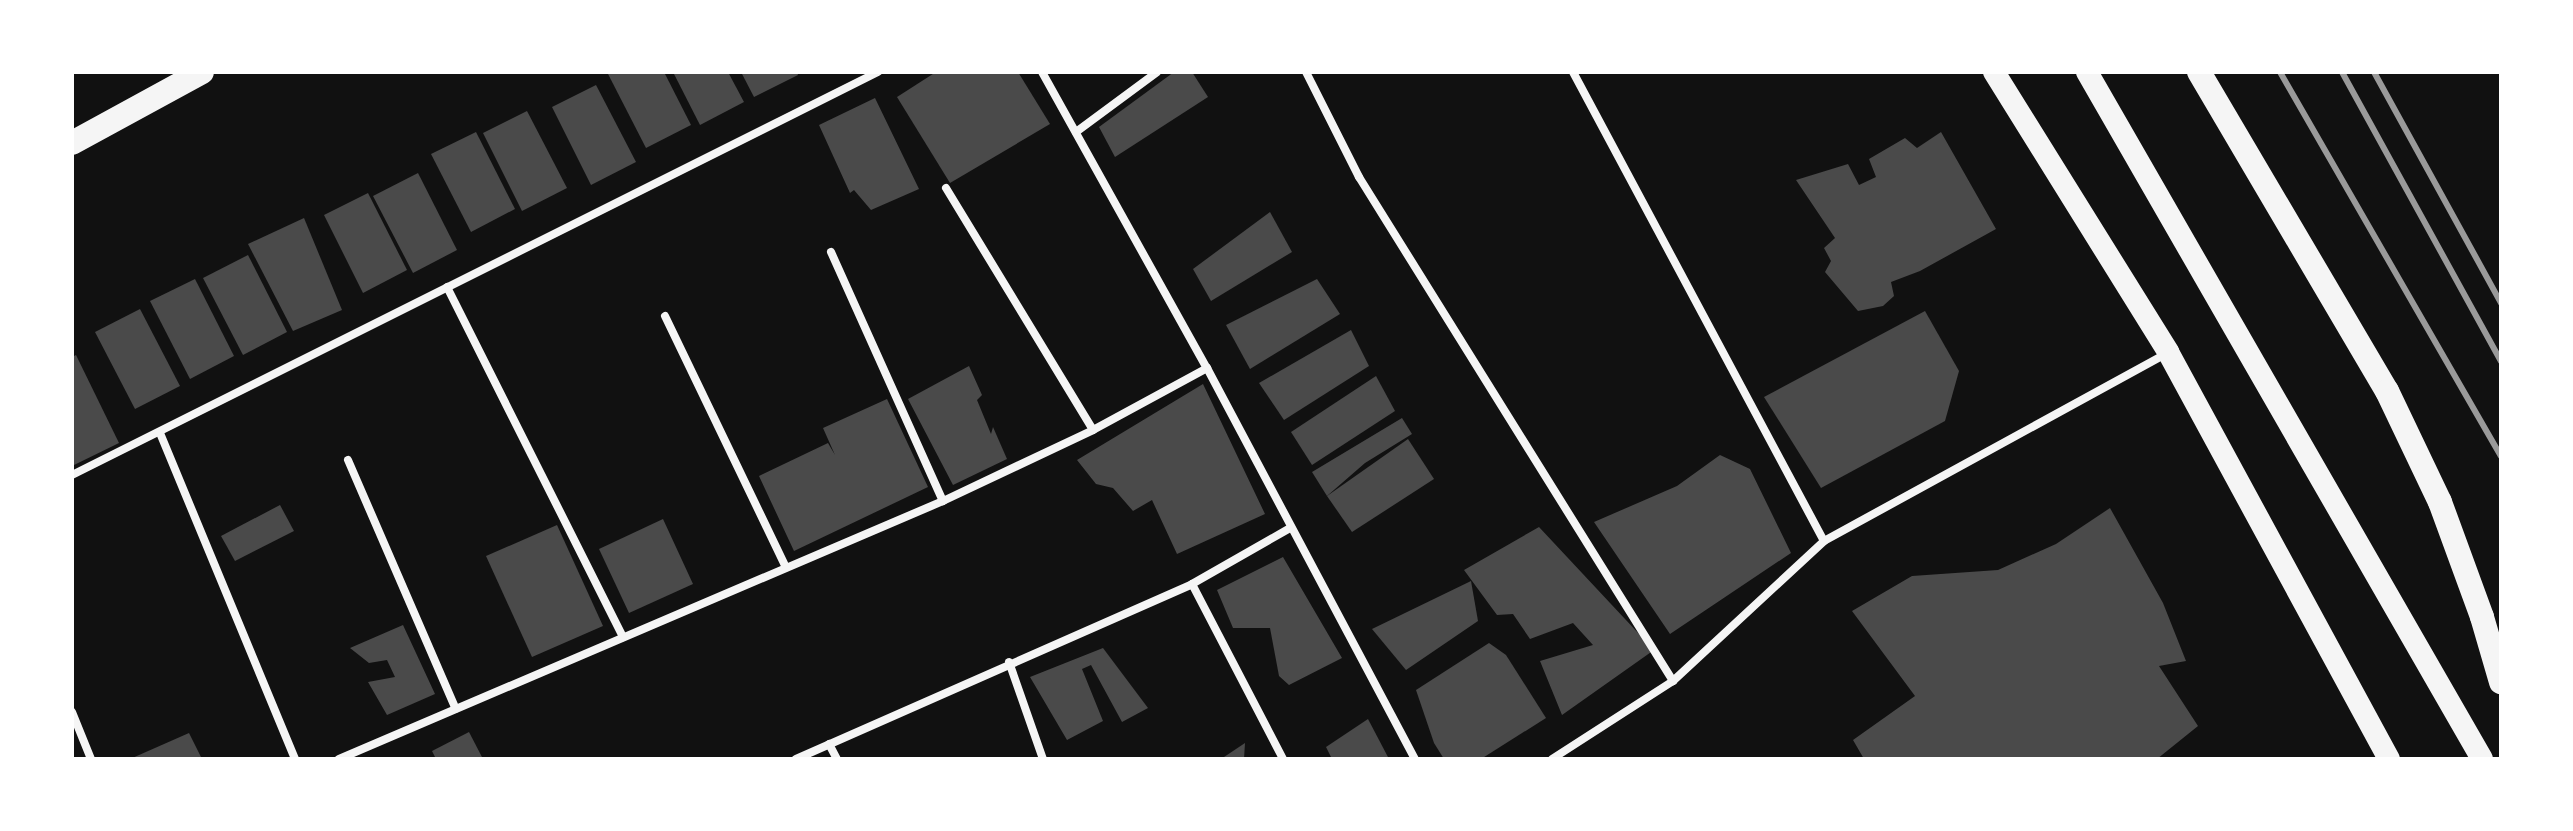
<!DOCTYPE html>
<html>
<head>
<meta charset="utf-8">
<style>
	body { margin:0 }
	#map { position:relative; width:2573px; height:831px; overflow:hidden; background:#111; font-family:Poppins,sans-serif }
	div>[style] { position:absolute }
	[style*='--x'] { left:calc(var(--x)*1px); top:calc(var(--y)*1px); width:calc(var(--w)*1px); rotate:calc(var(--a)*1deg) }
	.building>* { inset:0; background:#4a4a4a }
	.minor>* { height:8px; margin:-4px; padding:0 4px; transform-origin:4px; border-radius:4px; background:#f5f5f5 }
	.trunk>* { height:22px; margin:-11px; padding:0 11px; transform-origin:11px; border-radius:11px; background:#f5f5f5 }
	.motorway>* { height:24px; margin:-12px; padding:0 12px; transform-origin:12px; border-radius:12px; background:#f5f5f5 }
	.rail>* { height:6px; margin:-3px; padding:0 3px; transform-origin:3px; border-radius:3px; background:#9a9a9a }
	span { translate:-50% -50%; white-space:nowrap; text-align:center; line-height:1.15; -webkit-text-stroke:8px #fff; paint-order:stroke }
	.frame { position:absolute; inset:0; border:74px solid #fff; pointer-events:none }
</style>
</head>
<body>
<div id="map">
	<div class="building">
		<i style="clip-path:polygon(607px 72px,664px 72px,691px 125px,646px 148px)"></i>
		<i style="clip-path:polygon(673px 72px,728px 72px,744px 102px,700px 125px)"></i>
		<i style="clip-path:polygon(741px 72px,797px 72px,798px 75px,754px 97px)"></i>
		<i style="clip-path:polygon(936px 72px,1018px 72px,1050px 124px,950px 183px,897px 97px)"></i>
		<i style="clip-path:polygon(1174px 72px,1192px 72px,1208px 97px,1115px 157px,1099px 127px)"></i>
		<i style="clip-path:polygon(596px 85px,636px 162px,591px 185px,552px 107px)"></i>
		<i style="clip-path:polygon(875px 98px,919px 189px,871px 210px,854px 190px,850px 193px,819px 125px)"></i>
		<i style="clip-path:polygon(527px 111px,567px 188px,522px 211px,483px 133px)"></i>
		<i style="clip-path:polygon(476px 132px,515px 209px,471px 232px,431px 154px)"></i>
		<i style="clip-path:polygon(1941px 132px,1996px 229px,1920px 271px,1891px 282px,1894px 296px,1883px 306px,1858px 311px,1825px 272px,1831px 261px,1824px 248px,1835px 238px,1796px 180px,1848px 164px,1859px 185px,1876px 177px,1869px 159px,1905px 138px,1917px 148px)"></i>
		<i style="clip-path:polygon(418px 173px,457px 250px,413px 273px,373px 196px)"></i>
		<i style="clip-path:polygon(368px 193px,407px 270px,363px 293px,324px 215px)"></i>
		<i style="clip-path:polygon(1270px 212px,1292px 252px,1211px 301px,1193px 269px)"></i>
		<i style="clip-path:polygon(304px 218px,342px 310px,293px 331px,248px 244px)"></i>
		<i style="clip-path:polygon(248px 255px,287px 332px,243px 355px,203px 278px)"></i>
		<i style="clip-path:polygon(195px 279px,234px 356px,190px 379px,150px 301px)"></i>
		<i style="clip-path:polygon(1317px 279px,1340px 314px,1250px 369px,1226px 325px)"></i>
		<i style="clip-path:polygon(140px 309px,180px 386px,135px 409px,95px 332px)"></i>
		<i style="clip-path:polygon(1925px 311px,1959px 371px,1945px 421px,1821px 488px,1764px 397px)"></i>
		<i style="clip-path:polygon(1351px 330px,1369px 366px,1284px 420px,1259px 383px)"></i>
		<i style="clip-path:polygon(76px 355px,119px 443px,72px 466px,72px 357px)"></i>
		<i style="clip-path:polygon(969px 366px,982px 395px,977px 400px,991px 434px,993px 427px,1007px 459px,953px 485px,908px 399px)"></i>
		<i style="clip-path:polygon(1376px 376px,1395px 411px,1312px 465px,1291px 432px)"></i>
		<i style="clip-path:polygon(1203px 384px,1265px 514px,1177px 554px,1152px 500px,1133px 511px,1113px 488px,1096px 484px,1077px 460px)"></i>
		<i style="clip-path:polygon(887px 399px,928px 487px,794px 551px,759px 476px,828px 443px,835px 455px,823px 428px)"></i>
		<i style="clip-path:polygon(1402px 418px,1412px 434px,1365px 463px,1327px 496px,1312px 472px)"></i>
		<i style="clip-path:polygon(1408px 439px,1434px 479px,1352px 532px,1327px 496px)"></i>
		<i style="clip-path:polygon(1720px 455px,1750px 469px,1791px 553px,1670px 634px,1594px 522px,1677px 486px)"></i>
		<i style="clip-path:polygon(280px 505px,294px 531px,235px 561px,221px 536px)"></i>
		<i style="clip-path:polygon(2110px 508px,2163px 603px,2186px 661px,2159px 666px,2198px 726px,2157px 759px,1864px 759px,1853px 740px,1915px 696px,1852px 611px,1912px 576px,1998px 570px,2056px 544px)"></i>
		<i style="clip-path:polygon(663px 519px,693px 584px,629px 613px,599px 549px)"></i>
		<i style="clip-path:polygon(557px 525px,603px 626px,532px 657px,486px 556px)"></i>
		<i style="clip-path:polygon(1539px 527px,1654px 650px,1562px 715px,1540px 661px,1593px 645px,1573px 623px,1530px 639px,1513px 614px,1497px 615px,1464px 570px)"></i>
		<i style="clip-path:polygon(1283px 557px,1342px 658px,1289px 685px,1279px 676px,1270px 628px,1233px 628px,1217px 590px)"></i>
		<i style="clip-path:polygon(1471px 581px,1478px 621px,1406px 670px,1372px 629px)"></i>
		<i style="clip-path:polygon(403px 625px,435px 694px,387px 715px,368px 682px,395px 677px,387px 660px,369px 663px,350px 648px)"></i>
		<i style="clip-path:polygon(1489px 643px,1506px 655px,1546px 718px,1481px 759px,1444px 759px,1434px 743px,1416px 690px)"></i>
		<i style="clip-path:polygon(1103px 648px,1148px 708px,1122px 722px,1091px 665px,1082px 669px,1103px 721px,1067px 740px,1030px 677px)"></i>
		<i style="clip-path:polygon(1368px 719px,1389px 759px,1332px 759px,1326px 747px)"></i>
		<i style="clip-path:polygon(469px 732px,483px 759px,436px 759px,432px 751px)"></i>
		<i style="clip-path:polygon(189px 733px,202px 759px,130px 759px)"></i>
		<i style="clip-path:polygon(1245px 743px,1244px 759px,1221px 759px)"></i>
	</div>
	<div class="minor">
		<i style="--x:1042;--y:72;--w:339;--a:60.9"></i>
		<i style="--x:1207;--y:368;--w:443;--a:62"></i>
		<i style="--x:1306;--y:72;--w:118;--a:63.2"></i>
		<i style="--x:1359;--y:177;--w:594;--a:58.08"></i>
		<i style="--x:1573;--y:72;--w:532;--a:61.85"></i>
		<i style="--x:1076;--y:132;--w:101;--a:-36.5"></i>
		<i style="--x:946;--y:188;--w:283;--a:58.7"></i>
		<i style="--x:831;--y:252;--w:273;--a:65.8"></i>
		<i style="--x:447;--y:287;--w:392;--a:63.3"></i>
		<i style="--x:665;--y:316;--w:279;--a:64.3"></i>
		<i style="--x:160;--y:433;--w:353;--a:67.5"></i>
		<i style="--x:348;--y:460;--w:271;--a:66.6"></i>
		<i style="--x:72;--y:475;--w:901;--a:-26.57"></i>
		<i style="--x:1192;--y:584;--w:197;--a:62.5"></i>
		<i style="--x:1009;--y:662;--w:103;--a:70.7"></i>
		<i style="--x:72;--y:712;--w:51;--a:68"></i>
		<i style="--x:829;--y:744;--w:17;--a:62"></i>
		<i style="--x:339;--y:759;--w:657;--a:-23.13"></i>
		<i style="--x:943;--y:501;--w:166;--a:-25.3"></i>
		<i style="--x:1093;--y:430;--w:130;--a:-28.5"></i>
		<i style="--x:796;--y:759;--w:433;--a:-23.8"></i>
		<i style="--x:1192;--y:584;--w:113;--a:-29.7"></i>
		<i style="--x:1552;--y:759;--w:144;--a:-32.8"></i>
		<i style="--x:1673;--y:681;--w:206;--a:-42.8"></i>
		<i style="--x:1824;--y:541;--w:389;--a:-28.7"></i>
	</div>
	<div class="trunk">
		<i style="--x:1994;--y:72;--w:330;--a:58.1"></i>
		<i style="--x:2168;--y:352;--w:463;--a:61.5"></i>
		<i style="--x:2087;--y:72;--w:792;--a:60.1"></i>
	</div>
	<div class="motorway">
		<i style="--x:2199;--y:72;--w:370;--a:59.5"></i>
		<i style="--x:2387;--y:391;--w:123;--a:64.5"></i>
		<i style="--x:2440;--y:502;--w:122;--a:69.9"></i>
		<i style="--x:2482;--y:617;--w:68;--a:73.7"></i>
		<i style="--x:72;--y:143;--w:148;--a:-28.6"></i>
	</div>
	<div class="rail">
		<i style="--x:2280;--y:72;--w:443;--a:60.1"></i>
		<i style="--x:2342;--y:72;--w:330;--a:61.2"></i>
		<i style="--x:2374;--y:72;--w:264;--a:61.2"></i>
	</div>
	<div class="frame"></div>
</div>
</body>
</html>
